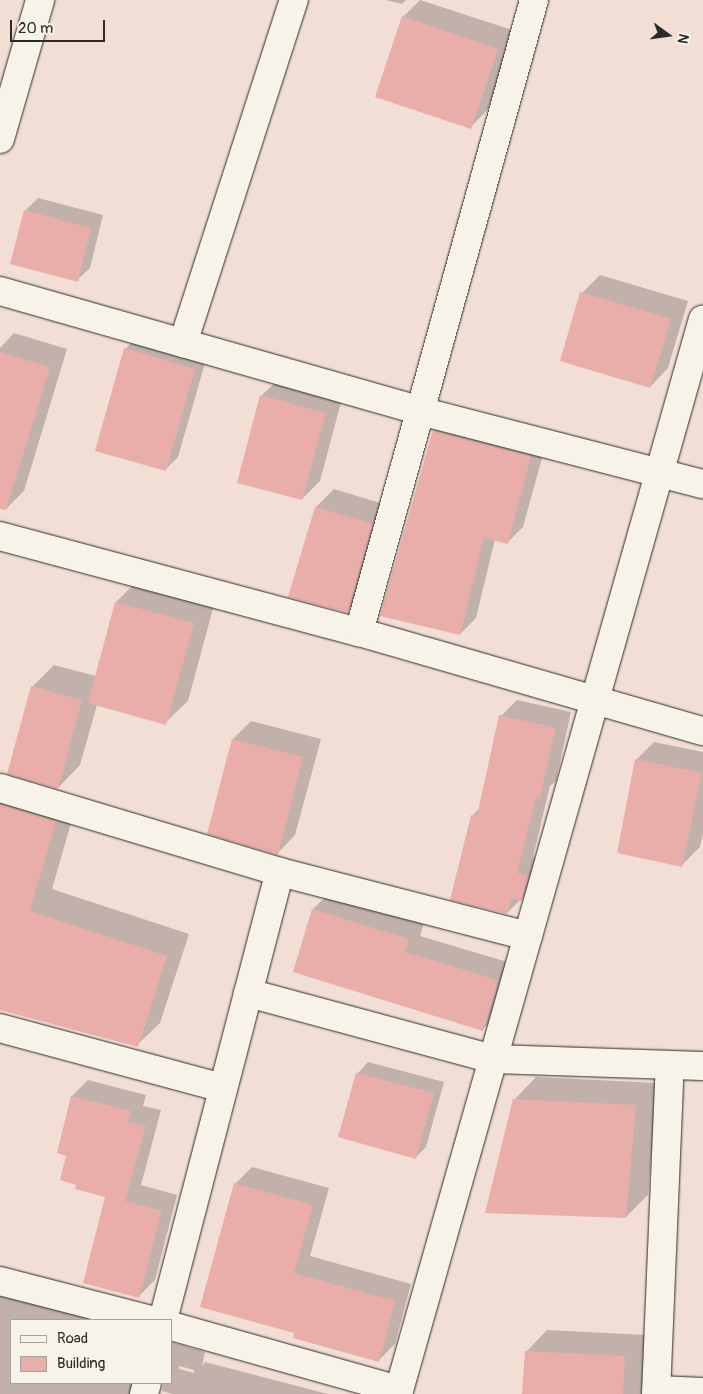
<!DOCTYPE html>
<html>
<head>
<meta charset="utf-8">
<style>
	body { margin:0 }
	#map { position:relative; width:703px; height:1394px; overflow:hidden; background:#f3ded5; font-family:Pangolin,sans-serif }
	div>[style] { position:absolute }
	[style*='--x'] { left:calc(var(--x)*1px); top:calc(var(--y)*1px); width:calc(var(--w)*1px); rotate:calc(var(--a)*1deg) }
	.shadow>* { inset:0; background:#0003 }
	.building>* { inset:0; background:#e9adaa }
	.roads { filter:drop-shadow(0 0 1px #2b2b2b) drop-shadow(0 0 1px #2b2b2b) }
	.street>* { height:28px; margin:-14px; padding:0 14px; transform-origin:14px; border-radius:14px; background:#f7f3e8 }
	.secondary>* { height:28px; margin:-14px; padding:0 14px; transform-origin:14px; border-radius:14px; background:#f7f3e8 }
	span { translate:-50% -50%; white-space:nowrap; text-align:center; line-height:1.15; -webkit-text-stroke:4.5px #f7f3e8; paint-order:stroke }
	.legend { position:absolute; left:10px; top:1319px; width:162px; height:65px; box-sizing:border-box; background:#f7f3e8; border:1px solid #a5a39c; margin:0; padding:6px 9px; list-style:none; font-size:15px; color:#2b2b2b }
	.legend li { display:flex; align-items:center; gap:10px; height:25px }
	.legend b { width:25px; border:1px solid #a5a39c }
	.north { position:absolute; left:643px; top:10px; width:50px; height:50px; -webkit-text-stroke:4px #f7f3e8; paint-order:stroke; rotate:104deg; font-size:14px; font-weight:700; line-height:20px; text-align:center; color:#2b2b2b }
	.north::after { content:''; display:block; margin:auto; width:18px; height:22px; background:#2b2b2b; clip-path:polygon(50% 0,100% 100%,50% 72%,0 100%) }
	.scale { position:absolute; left:10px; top:20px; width:95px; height:22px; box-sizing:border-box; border:2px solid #2b2b2b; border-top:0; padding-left:6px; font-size:15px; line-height:18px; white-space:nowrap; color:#2b2b2b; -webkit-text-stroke:4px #f7f3e8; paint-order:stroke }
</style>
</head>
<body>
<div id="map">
	<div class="shadow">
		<i style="clip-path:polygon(386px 0,406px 0,402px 4px)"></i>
		<i style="clip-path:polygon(420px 0,515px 31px,488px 109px,470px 128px,403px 17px)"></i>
		<i style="clip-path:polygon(38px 198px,103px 215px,90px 268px,77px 280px,25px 211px)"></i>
		<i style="clip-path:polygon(600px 275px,688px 301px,668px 368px,650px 387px,582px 293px)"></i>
		<i style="clip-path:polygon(14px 333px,67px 349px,24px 491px,6px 509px,0 507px,0 348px)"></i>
		<i style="clip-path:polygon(138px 336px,207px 356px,178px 457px,165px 470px,125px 349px)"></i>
		<i style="clip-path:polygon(280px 378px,343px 395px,320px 481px,302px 499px,261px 396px)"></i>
		<i style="clip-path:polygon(450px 415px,547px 440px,523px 527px,507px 543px,495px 539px,476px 618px,460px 634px,434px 431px)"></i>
		<i style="clip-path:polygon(334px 489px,390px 506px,365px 593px,347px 611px,290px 596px,316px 507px)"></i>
		<i style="clip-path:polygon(138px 580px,215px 601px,188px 701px,165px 723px,97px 705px,80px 765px,58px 788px,32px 687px,54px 665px,96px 676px,116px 602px)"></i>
		<i style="clip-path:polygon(517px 700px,571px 712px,556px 781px,550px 786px,533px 857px,544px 860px,537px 883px,507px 913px,472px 816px,480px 808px,501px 716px)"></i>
		<i style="clip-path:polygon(251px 721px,321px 739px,295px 835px,277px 854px,233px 739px)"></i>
		<i style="clip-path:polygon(654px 742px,703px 752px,703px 834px,700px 847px,682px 865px,636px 760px)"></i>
		<i style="clip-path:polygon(0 798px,78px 799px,52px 889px,189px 934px,160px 1023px,137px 1045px,0 1009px)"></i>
		<i style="clip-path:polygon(329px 893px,424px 923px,420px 936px,514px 964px,499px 1013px,483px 1029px,313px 909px)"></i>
		<i style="clip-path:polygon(368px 1062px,444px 1082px,426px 1147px,415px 1158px,357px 1074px)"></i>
		<i style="clip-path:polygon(536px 1077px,657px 1083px,648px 1195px,626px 1217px,514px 1100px)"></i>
		<i style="clip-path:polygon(88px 1080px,146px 1095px,143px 1106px,161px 1110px,141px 1185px,177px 1195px,155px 1280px,139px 1296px,107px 1196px,78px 1184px,67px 1155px,72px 1096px)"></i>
		<i style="clip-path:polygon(252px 1167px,329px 1188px,310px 1256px,411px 1284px,395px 1344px,378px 1361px,296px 1332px,235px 1184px)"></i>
		<i style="clip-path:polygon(7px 1290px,96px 1320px,11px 1320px,11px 1383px,145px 1383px,143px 1394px,0 1394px,0 1297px)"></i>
		<i style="clip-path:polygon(547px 1330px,646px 1335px,642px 1394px,524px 1394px,526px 1352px)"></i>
		<i style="clip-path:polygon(evenodd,171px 1342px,205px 1352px,202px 1366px,205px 1362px,328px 1394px,172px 1394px,162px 1391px,163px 1383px,171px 1383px,171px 1342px,179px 1366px,194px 1370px,194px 1373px,179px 1369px,179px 1366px)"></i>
	</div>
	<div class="building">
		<i style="clip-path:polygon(402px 16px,498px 49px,471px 129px,375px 97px)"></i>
		<i style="clip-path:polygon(24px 210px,91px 228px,78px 282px,10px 264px)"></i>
		<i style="clip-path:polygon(580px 292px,671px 319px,650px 388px,560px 361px)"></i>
		<i style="clip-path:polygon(124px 348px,195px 369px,166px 471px,95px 451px)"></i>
		<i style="clip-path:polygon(0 352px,50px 367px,6px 510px,0 509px)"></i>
		<i style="clip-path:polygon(260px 395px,326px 413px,302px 500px,237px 483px)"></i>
		<i style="clip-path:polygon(433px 430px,531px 456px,508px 544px,484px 538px,460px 635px,380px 616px)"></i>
		<i style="clip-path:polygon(315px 507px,373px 524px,348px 613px,288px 597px)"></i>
		<i style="clip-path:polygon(115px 602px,194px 623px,166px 725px,88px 703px)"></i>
		<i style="clip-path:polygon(31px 686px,82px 700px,58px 789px,7px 774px)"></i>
		<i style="clip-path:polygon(499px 715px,556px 728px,540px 798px,536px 797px,517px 873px,529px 876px,522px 901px,512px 898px,507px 914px,450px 900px,471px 815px,477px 816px)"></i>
		<i style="clip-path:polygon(232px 739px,303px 757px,278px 855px,207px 834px)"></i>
		<i style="clip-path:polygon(635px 759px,702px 773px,682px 867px,617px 853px)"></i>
		<i style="clip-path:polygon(0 804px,56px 821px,30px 911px,167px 956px,138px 1047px,0 1010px)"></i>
		<i style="clip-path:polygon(312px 909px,409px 939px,405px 952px,498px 980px,483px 1031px,293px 972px)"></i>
		<i style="clip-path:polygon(356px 1073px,434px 1093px,416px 1159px,338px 1137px)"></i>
		<i style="clip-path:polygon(71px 1096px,131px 1111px,128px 1122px,146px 1126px,125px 1201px,162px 1211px,139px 1298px,83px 1283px,105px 1197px,75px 1189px,76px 1185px,60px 1180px,66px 1156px,57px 1153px)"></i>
		<i style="clip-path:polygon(513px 1099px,636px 1105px,626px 1218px,485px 1213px)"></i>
		<i style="clip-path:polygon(234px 1183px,313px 1205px,294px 1273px,395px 1301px,379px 1362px,293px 1338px,294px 1333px,200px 1307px)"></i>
		<i style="clip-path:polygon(525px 1351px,625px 1356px,623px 1394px,522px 1394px)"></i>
	</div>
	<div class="roads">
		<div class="street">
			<i style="--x:0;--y:139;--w:145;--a:-73.9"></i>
			<i style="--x:0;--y:291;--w:437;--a:15.9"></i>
			<i style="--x:420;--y:411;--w:292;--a:14.5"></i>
			<i style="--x:183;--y:343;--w:361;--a:-72.1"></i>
			<i style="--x:0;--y:536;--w:372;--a:15"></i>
			<i style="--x:359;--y:632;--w:358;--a:16.1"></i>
			<i style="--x:359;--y:632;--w:656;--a:-74.52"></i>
			<i style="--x:0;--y:788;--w:292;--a:16.7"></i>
			<i style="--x:280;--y:872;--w:256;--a:14.5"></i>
			<i style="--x:248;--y:993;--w:254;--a:15.1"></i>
			<i style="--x:493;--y:1059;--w:210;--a:1.9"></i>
			<i style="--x:0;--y:1028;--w:230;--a:15.1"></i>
			<i style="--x:0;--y:1281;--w:156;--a:14.5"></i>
			<i style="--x:163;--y:1320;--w:463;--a:-75.4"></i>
			<i style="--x:171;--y:1326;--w:237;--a:15.7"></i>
			<i style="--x:657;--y:1390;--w:46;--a:2.5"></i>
			<i style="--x:144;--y:1394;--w:11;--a:-75"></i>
			<i style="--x:656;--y:1394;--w:329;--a:-87.6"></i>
		</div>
		<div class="secondary">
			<i style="--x:398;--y:1394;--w:1117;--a:-74.16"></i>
		</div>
	</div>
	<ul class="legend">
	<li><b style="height:6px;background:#f7f3e8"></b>Road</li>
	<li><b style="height:14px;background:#e9adaa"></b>Building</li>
	</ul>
	<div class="north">N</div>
	<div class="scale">20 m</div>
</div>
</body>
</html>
